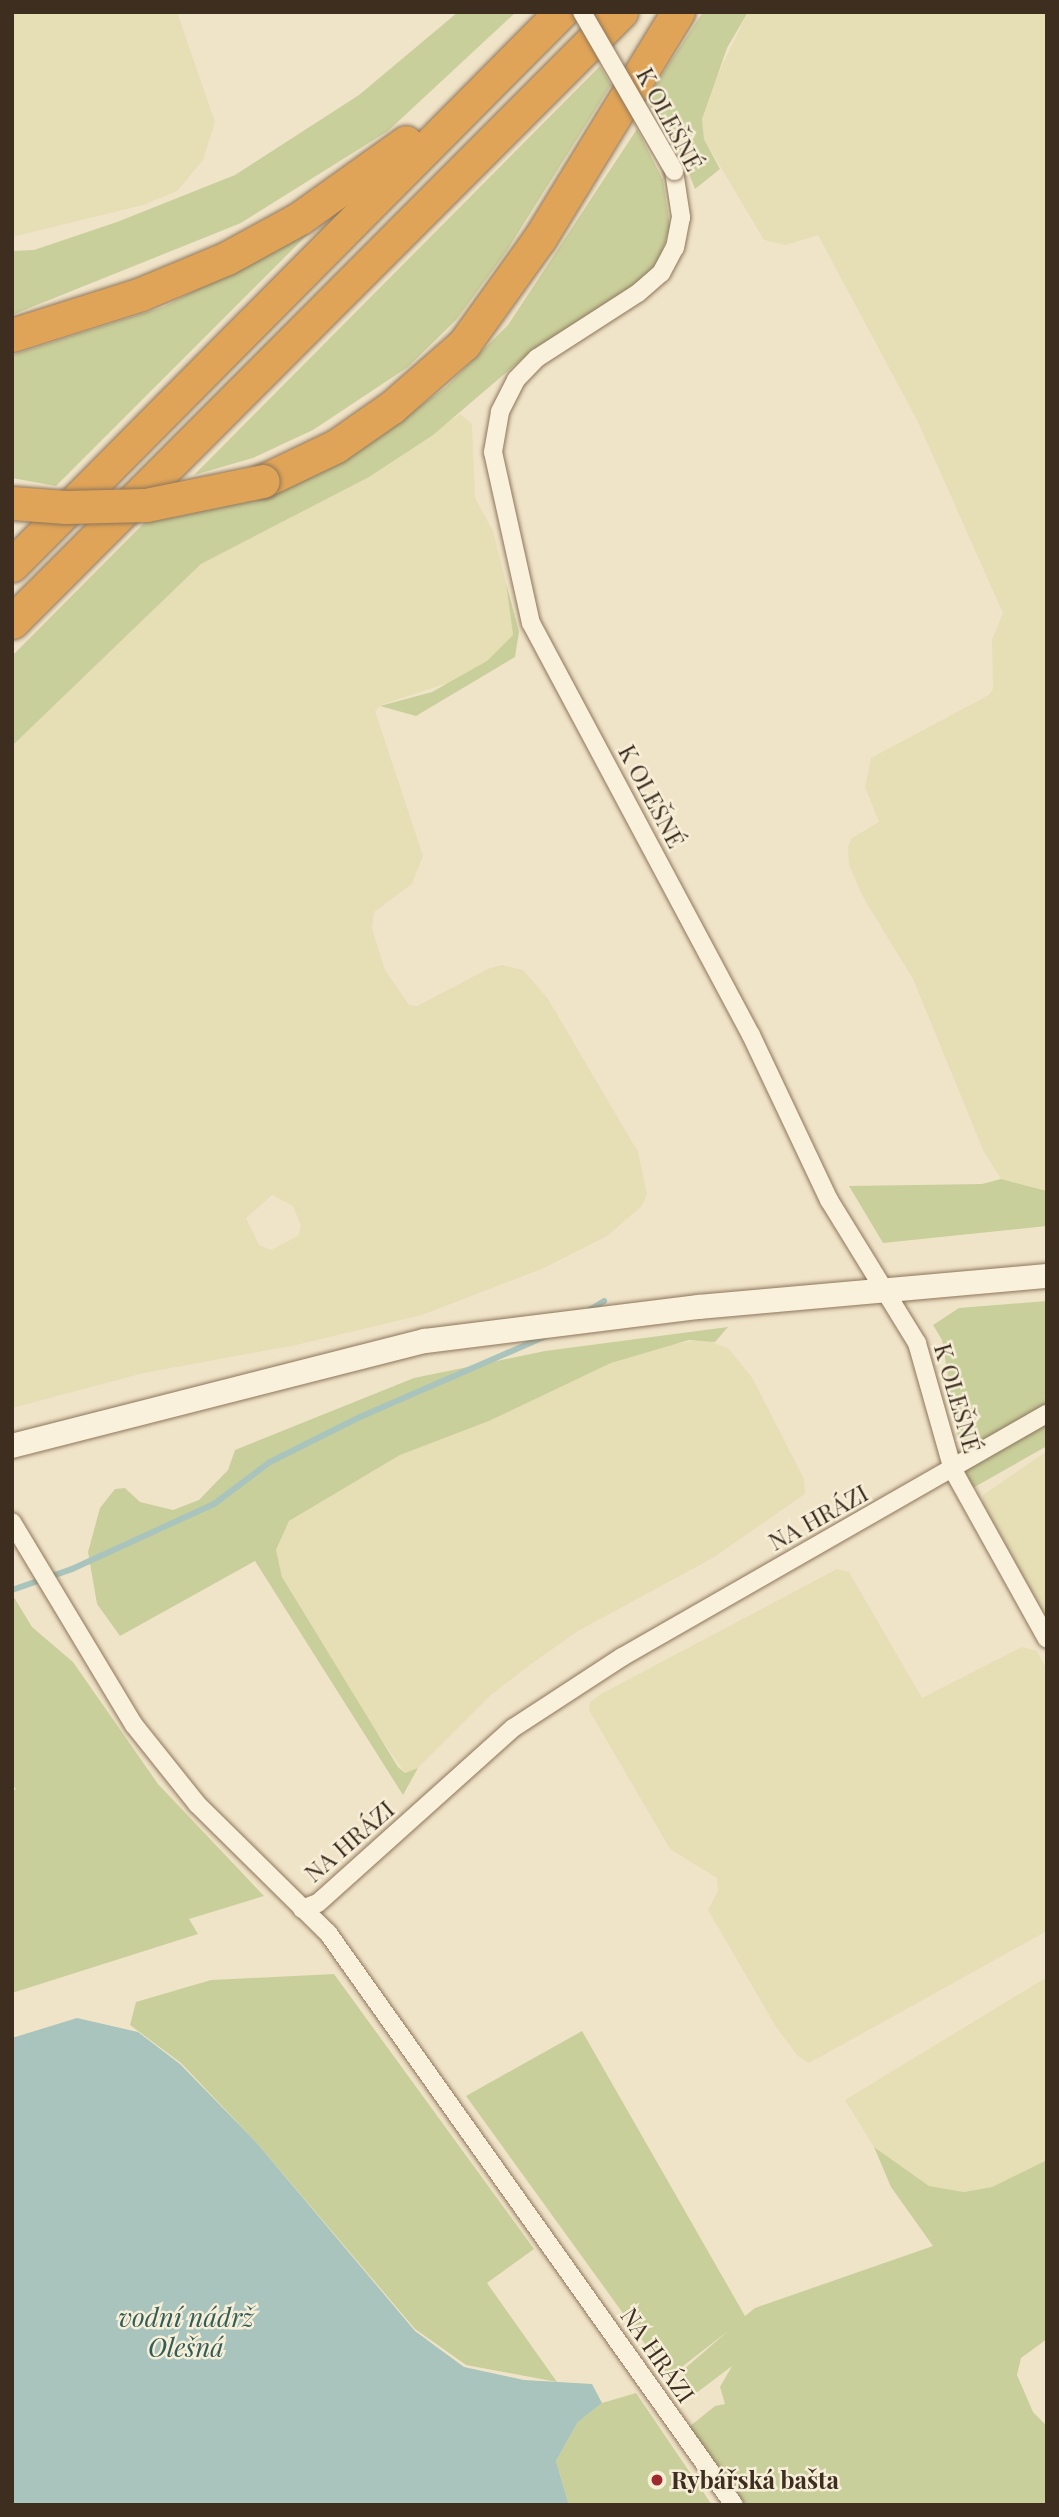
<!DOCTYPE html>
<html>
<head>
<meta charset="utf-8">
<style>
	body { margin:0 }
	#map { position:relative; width:1059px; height:2517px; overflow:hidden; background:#f0e4c8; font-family:"Playfair Display",serif }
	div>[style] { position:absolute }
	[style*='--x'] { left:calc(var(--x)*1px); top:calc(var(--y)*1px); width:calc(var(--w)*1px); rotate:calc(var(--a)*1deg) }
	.farmland>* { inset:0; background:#e6deb5 }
	.green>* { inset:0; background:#c9cf9b }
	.water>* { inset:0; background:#a9c4bc }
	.stream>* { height:6px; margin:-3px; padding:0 3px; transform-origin:3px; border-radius:3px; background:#a9c4bc }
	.roads { filter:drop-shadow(0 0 2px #8d765c) drop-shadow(0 0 2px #8d765c) }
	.street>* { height:18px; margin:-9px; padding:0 9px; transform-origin:9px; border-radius:9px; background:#faf1dc }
	.secondary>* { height:24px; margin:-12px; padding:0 12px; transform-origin:12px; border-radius:12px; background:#faf1dc }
	.highway>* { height:33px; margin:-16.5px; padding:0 16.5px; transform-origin:16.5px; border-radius:16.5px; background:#e0a458 }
	.bridges { filter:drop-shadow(0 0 2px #8d765c) drop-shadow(0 0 2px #8d765c) }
	.street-bridge>* { height:18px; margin:-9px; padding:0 9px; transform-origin:9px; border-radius:9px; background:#faf1dc }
	.highway-bridge>* { height:33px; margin:-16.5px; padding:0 16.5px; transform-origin:16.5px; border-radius:16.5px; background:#e0a458 }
	.dots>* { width:19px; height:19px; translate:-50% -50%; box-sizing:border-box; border:4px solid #f7eed8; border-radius:50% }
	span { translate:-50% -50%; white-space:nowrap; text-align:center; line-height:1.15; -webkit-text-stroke:5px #f7eed8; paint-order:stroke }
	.street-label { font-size:24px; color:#3d2e20 }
	.poi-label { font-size:24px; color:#3d2e20; font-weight:700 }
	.left { translate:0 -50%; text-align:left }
	.water-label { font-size:26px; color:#2f5d5a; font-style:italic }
	.frame { position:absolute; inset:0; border:14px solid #3d2e20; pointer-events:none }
</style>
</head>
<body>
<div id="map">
	<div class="farmland">
		<i style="clip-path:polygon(12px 12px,177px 12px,215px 122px,203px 160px,177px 191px,143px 205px,12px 237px)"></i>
		<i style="clip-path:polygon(748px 12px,1047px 12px,1047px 1191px,1001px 1179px,984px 1152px,913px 979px,863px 897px,849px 865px,848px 846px,852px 838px,879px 822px,865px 787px,871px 758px,989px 695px,993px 689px,992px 640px,1003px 613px,918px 422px,818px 235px,786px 245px,764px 240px,704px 139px,702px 119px,711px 88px)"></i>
		<i style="clip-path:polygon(evenodd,460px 414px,472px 424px,475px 498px,493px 531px,506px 583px,513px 635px,487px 661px,457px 680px,381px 705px,375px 711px,423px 856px,412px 884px,374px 912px,372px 929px,385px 970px,409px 1005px,417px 1006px,490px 968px,502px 965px,523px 970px,548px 999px,638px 1152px,647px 1194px,642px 1206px,607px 1236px,544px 1268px,422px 1315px,296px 1345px,144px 1373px,12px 1408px,12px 746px,201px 564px,369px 477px,460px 414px,272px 1195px,293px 1206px,301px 1226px,298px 1236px,271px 1250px,259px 1245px,246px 1218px,272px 1195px)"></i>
		<i style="clip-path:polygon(705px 1339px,729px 1349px,753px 1379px,804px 1479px,805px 1494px,711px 1559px,578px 1631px,531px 1664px,492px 1694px,418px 1768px,405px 1773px,362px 1712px,282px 1577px,276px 1550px,289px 1521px,400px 1455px,489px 1421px,611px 1363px,657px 1347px)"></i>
		<i style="clip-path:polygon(1047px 1451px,1047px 1624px,983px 1507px,983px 1495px)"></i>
		<i style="clip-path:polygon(837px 1569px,849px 1572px,922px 1698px,1022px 1647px,1037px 1651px,1047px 1670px,1047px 1931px,809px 2063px,798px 2056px,776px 2027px,708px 1910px,718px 1891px,717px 1878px,670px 1849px,589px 1710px,590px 1702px,601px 1694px)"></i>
		<i style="clip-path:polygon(1047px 1977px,1047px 2160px,992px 2187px,964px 2192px,929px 2186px,874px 2147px,845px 2100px)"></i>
	</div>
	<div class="green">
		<i style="clip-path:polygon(458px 12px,516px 12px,388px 131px,241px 223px,12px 315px,12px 251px,34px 250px,117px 222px,235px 175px,359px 95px)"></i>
		<i style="clip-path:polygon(703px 12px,748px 12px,727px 48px,702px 119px,704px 139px,720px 169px,695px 189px,685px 163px,646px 99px)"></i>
		<i style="clip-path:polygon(600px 66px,611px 85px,506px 252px,457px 319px,408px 367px,313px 430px,253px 458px,194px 475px)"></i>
		<i style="clip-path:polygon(637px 129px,663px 180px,670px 227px,659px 261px,645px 276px,626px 293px,529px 353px,433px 435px,369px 477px,201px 564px,12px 746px,12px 656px,146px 521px,233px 504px,349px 458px,446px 387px,508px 325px)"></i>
		<i style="clip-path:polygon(312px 230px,56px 486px,12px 478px,12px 355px,163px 307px)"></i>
		<i style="clip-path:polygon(506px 583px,519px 632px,515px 657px,416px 716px,380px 706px,432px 692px,487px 661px,513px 635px)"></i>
		<i style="clip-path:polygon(1001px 1179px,1047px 1191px,1047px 1226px,883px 1243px,849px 1186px,982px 1184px)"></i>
		<i style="clip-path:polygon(1047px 1301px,1047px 1446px,971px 1489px,960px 1449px,942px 1340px,933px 1325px,959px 1308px)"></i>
		<i style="clip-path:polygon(728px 1327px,715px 1342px,689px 1340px,611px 1363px,489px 1421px,400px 1455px,289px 1521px,276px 1550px,282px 1577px,398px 1767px,405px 1773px,418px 1768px,403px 1795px,255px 1561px,120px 1636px,97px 1604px,88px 1552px,100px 1508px,115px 1489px,125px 1488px,140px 1502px,173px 1510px,199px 1500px,228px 1470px,235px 1450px,414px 1378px,545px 1351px)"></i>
		<i style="clip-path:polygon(12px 1594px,32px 1627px,73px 1662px,158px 1784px,264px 1896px,189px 1919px,198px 1934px,12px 1993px,12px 1791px,16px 1789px,12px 1785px)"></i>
		<i style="clip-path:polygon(334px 1974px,534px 2249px,487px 2283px,557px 2382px,466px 2365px,415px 2329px,256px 2142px,181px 2063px,130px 2025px,136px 2002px,211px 1980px)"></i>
		<i style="clip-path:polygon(582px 2031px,745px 2316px,755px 2308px,933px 2246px,891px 2187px,874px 2147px,929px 2186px,964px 2192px,992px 2187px,1047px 2160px,1047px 2339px,1021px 2358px,1017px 2375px,1033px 2412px,1047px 2426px,1047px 2505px,745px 2505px,689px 2427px,715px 2406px,725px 2404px,720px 2387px,732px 2366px,695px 2394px,682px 2371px,728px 2331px,669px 2377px,466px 2096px)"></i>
		<i style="clip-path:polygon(636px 2393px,712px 2505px,569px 2505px,556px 2461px,578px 2422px,602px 2403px)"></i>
	</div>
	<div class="water">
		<i style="clip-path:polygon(77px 2018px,138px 2032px,180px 2064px,256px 2142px,415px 2331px,464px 2367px,524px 2380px,592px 2384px,602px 2403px,578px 2422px,556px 2461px,569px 2505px,12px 2505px,12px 2038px)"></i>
	</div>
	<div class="stream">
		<i style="--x:588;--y:1311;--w:19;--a:-32"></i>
		<i style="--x:12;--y:1590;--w:64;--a:-19.3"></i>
		<i style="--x:72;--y:1569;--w:156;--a:-24.6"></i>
		<i style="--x:214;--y:1504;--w:70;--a:-36.9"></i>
		<i style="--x:270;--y:1462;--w:101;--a:-26.6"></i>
		<i style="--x:360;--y:1417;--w:206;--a:-23.5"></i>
	</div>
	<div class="roads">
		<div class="street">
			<i style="--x:674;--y:171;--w:47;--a:81.3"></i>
			<i style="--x:681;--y:217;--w:31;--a:101"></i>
			<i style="--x:675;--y:247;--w:30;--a:118"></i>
			<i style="--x:661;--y:273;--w:30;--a:139"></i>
			<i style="--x:638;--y:293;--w:120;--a:147.2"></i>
			<i style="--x:537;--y:358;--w:30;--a:134"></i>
			<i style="--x:516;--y:380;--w:36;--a:117"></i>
			<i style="--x:500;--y:412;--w:41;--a:99.9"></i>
			<i style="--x:493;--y:452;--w:175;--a:77.5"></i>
			<i style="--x:531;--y:623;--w:467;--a:61.9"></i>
			<i style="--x:751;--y:1035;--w:183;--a:64.7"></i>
			<i style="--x:829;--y:1200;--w:168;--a:58.4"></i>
			<i style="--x:917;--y:1343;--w:132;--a:74.2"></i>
			<i style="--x:953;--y:1470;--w:193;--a:60.9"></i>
			<i style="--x:12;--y:1522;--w:237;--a:59"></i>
			<i style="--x:134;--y:1725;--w:101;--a:51.4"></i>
			<i style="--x:197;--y:1804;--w:184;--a:44.6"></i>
			<i style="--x:328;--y:1933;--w:701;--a:54.63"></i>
			<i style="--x:302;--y:1909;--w:17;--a:-21"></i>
			<i style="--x:318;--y:1903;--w:262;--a:-41.9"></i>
			<i style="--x:513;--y:1728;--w:130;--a:-33.1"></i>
			<i style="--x:622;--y:1657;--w:490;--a:-29.8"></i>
		</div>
		<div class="secondary">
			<i style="--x:12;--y:1446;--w:426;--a:-14.3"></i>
			<i style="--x:425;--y:1341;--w:276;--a:-7.1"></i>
			<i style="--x:699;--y:1307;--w:349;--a:-5.1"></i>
		</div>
		<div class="highway">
			<i style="--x:12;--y:335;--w:135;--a:-17.6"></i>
			<i style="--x:141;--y:294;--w:93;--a:-22.7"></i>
			<i style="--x:227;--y:258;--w:83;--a:-28.7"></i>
			<i style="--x:300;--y:218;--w:130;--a:-35.6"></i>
			<i style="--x:263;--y:481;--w:81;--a:-25.6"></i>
			<i style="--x:336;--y:446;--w:68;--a:-34.9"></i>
			<i style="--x:392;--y:407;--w:96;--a:-41.2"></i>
			<i style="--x:464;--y:344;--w:130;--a:-54.4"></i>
			<i style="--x:540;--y:238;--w:265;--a:-58.6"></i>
			<i style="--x:12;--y:565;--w:779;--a:-45.21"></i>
			<i style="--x:12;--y:622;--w:862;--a:-45.05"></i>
		</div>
	</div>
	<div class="bridges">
		<div class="street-bridge">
			<i style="--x:582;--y:12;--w:184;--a:59.9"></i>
		</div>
		<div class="highway-bridge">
			<i style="--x:12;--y:503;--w:54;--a:4.2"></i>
			<i style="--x:66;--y:507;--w:80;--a:-1.4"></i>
			<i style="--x:146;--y:505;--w:119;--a:-11.6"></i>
		</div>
	</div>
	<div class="dots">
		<i style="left:657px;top:2480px;background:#9e2a2b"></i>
	</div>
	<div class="street-label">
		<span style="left:670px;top:119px;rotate:62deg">K OLEŠNÉ</span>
		<span style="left:652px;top:796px;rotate:62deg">K OLEŠNÉ</span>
		<span style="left:958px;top:1398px;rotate:74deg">K OLEŠNÉ</span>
		<span style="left:818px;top:1517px;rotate:-29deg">NA HRÁZI</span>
		<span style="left:349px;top:1841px;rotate:-41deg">NA HRÁZI</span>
		<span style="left:658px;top:2355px;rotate:55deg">NA HRÁZI</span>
	</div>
	<div class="poi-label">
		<span class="left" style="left:671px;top:2480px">Rybářská bašta</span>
	</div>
	<div class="water-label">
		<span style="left:186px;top:2332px">vodní nádrž<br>Olešná</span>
	</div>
	<div class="frame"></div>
</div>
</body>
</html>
